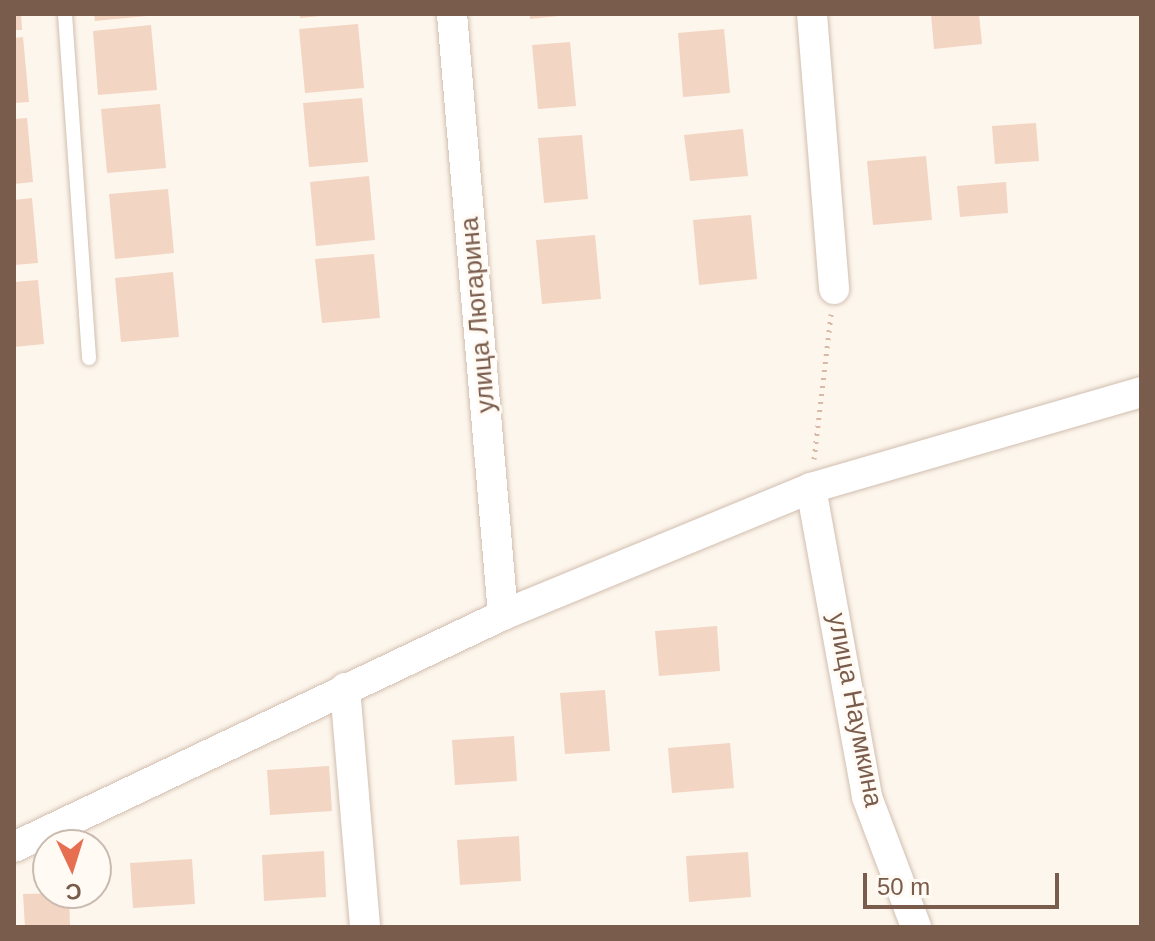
<!DOCTYPE html>
<html>
<head>
<meta charset="utf-8">
<style>
	body { margin:0 }
	#map { position:relative; width:1155px; height:941px; overflow:hidden; background:#fdf6ec; font-family:Arial,sans-serif }
	div>[style] { position:absolute }
	[style*='--x'] { left:calc(var(--x)*1px); top:calc(var(--y)*1px); width:calc(var(--w)*1px); rotate:calc(var(--a)*1deg) }
	.building>* { inset:0; background:#f3d5c3 }
	.path>* { height:5px; margin-top:-2.5px; transform-origin:0; background:repeating-linear-gradient(90deg,#d9b8a5 0 2px,transparent 0 8px) }
	.roads { filter:drop-shadow(0 0 2px #d1beb0) drop-shadow(0 0 2px #d1beb0) }
	.service>* { height:14px; margin:-7px; padding:0 7px; transform-origin:7px; border-radius:7px; background:#fff }
	.minor>* { height:30px; margin:-15px; padding:0 15px; transform-origin:15px; border-radius:15px; background:#fff }
	span { translate:-50% -50%; white-space:nowrap; text-align:center; line-height:1.15; -webkit-text-stroke:6px #fffaf3; paint-order:stroke }
	.street-label { font-size:26px; color:#7a5c4d }
	.frame { position:absolute; inset:0; border:16px solid #7a5c4d; pointer-events:none }
	.north { position:absolute; left:32px; top:829px; width:80px; height:80px; box-sizing:border-box; background:#fffaf3; border:2px solid #cabbb1; border-radius:50%; rotate:176deg; font-size:22px; font-weight:700; line-height:32px; text-align:center; color:#7a5c4d }
	.north::after { content:''; display:block; margin:auto; width:28px; height:36px; background:#e76f51; clip-path:polygon(50% 0,100% 100%,50% 72%,0 100%) }
	.scale { position:absolute; left:863px; top:873px; width:196px; height:36px; box-sizing:border-box; border:4px solid #7a5c4d; border-top:0; padding-left:10px; font-size:24px; line-height:28px; white-space:nowrap; color:#7a5c4d; -webkit-text-stroke:6px #fffaf3; paint-order:stroke }
</style>
</head>
<body>
<div id="map">
	<div class="building">
		<i style="clip-path:polygon(14px 14px,21px 14px,22px 30px,14px 30px)"></i>
		<i style="clip-path:polygon(94px 14px,147px 14px,147px 16px,95px 21px)"></i>
		<i style="clip-path:polygon(300px 14px,320px 14px,320px 16px,300px 18px)"></i>
		<i style="clip-path:polygon(530px 14px,559px 14px,559px 16px,530px 19px)"></i>
		<i style="clip-path:polygon(931px 14px,979px 14px,982px 44px,934px 49px)"></i>
		<i style="clip-path:polygon(358px 24px,364px 88px,305px 93px,299px 29px)"></i>
		<i style="clip-path:polygon(151px 25px,157px 90px,98px 95px,93px 31px)"></i>
		<i style="clip-path:polygon(724px 29px,730px 93px,683px 97px,678px 33px)"></i>
		<i style="clip-path:polygon(23px 37px,29px 102px,14px 103px,14px 38px)"></i>
		<i style="clip-path:polygon(570px 42px,576px 106px,538px 109px,532px 45px)"></i>
		<i style="clip-path:polygon(362px 98px,368px 162px,309px 167px,303px 103px)"></i>
		<i style="clip-path:polygon(160px 104px,166px 168px,107px 173px,101px 109px)"></i>
		<i style="clip-path:polygon(27px 118px,33px 182px,14px 184px,14px 119px)"></i>
		<i style="clip-path:polygon(1036px 123px,1039px 161px,995px 164px,992px 126px)"></i>
		<i style="clip-path:polygon(743px 129px,748px 176px,690px 181px,684px 135px)"></i>
		<i style="clip-path:polygon(582px 135px,588px 199px,544px 203px,538px 138px)"></i>
		<i style="clip-path:polygon(926px 156px,932px 220px,873px 225px,867px 161px)"></i>
		<i style="clip-path:polygon(369px 176px,375px 240px,316px 246px,310px 182px)"></i>
		<i style="clip-path:polygon(1006px 182px,1008px 213px,960px 217px,957px 186px)"></i>
		<i style="clip-path:polygon(168px 189px,174px 253px,115px 259px,109px 194px)"></i>
		<i style="clip-path:polygon(32px 198px,38px 263px,14px 265px,14px 200px)"></i>
		<i style="clip-path:polygon(751px 215px,757px 279px,699px 285px,693px 220px)"></i>
		<i style="clip-path:polygon(595px 235px,601px 299px,542px 304px,536px 240px)"></i>
		<i style="clip-path:polygon(374px 254px,380px 318px,322px 323px,315px 259px)"></i>
		<i style="clip-path:polygon(173px 272px,179px 337px,121px 342px,115px 278px)"></i>
		<i style="clip-path:polygon(38px 280px,44px 344px,14px 347px,14px 282px)"></i>
		<i style="clip-path:polygon(717px 626px,720px 671px,659px 676px,655px 631px)"></i>
		<i style="clip-path:polygon(605px 690px,610px 751px,565px 754px,560px 693px)"></i>
		<i style="clip-path:polygon(514px 736px,517px 781px,455px 785px,452px 740px)"></i>
		<i style="clip-path:polygon(730px 743px,734px 788px,672px 793px,668px 748px)"></i>
		<i style="clip-path:polygon(329px 766px,332px 811px,270px 815px,267px 770px)"></i>
		<i style="clip-path:polygon(519px 836px,521px 881px,460px 885px,457px 840px)"></i>
		<i style="clip-path:polygon(324px 851px,326px 897px,264px 901px,262px 855px)"></i>
		<i style="clip-path:polygon(748px 852px,751px 897px,689px 902px,686px 856px)"></i>
		<i style="clip-path:polygon(192px 859px,195px 904px,133px 908px,130px 863px)"></i>
		<i style="clip-path:polygon(69px 893px,70px 927px,25px 927px,23px 894px)"></i>
	</div>
	<div class="path">
		<i style="--x:814;--y:459;--w:146;--a:-83.3"></i>
	</div>
	<div class="roads">
		<div class="service">
			<i style="--x:65;--y:14;--w:345;--a:86"></i>
		</div>
		<div class="minor">
			<i style="--x:452;--y:14;--w:603;--a:85.15"></i>
			<i style="--x:812;--y:14;--w:276;--a:85.4"></i>
			<i style="--x:811;--y:488;--w:314;--a:79.7"></i>
			<i style="--x:867;--y:797;--w:139;--a:69.3"></i>
			<i style="--x:345;--y:688;--w:240;--a:85.2"></i>
			<i style="--x:14;--y:847;--w:541;--a:-25.38"></i>
			<i style="--x:503;--y:615;--w:333;--a:-22.4"></i>
			<i style="--x:811;--y:488;--w:344;--a:-16.2"></i>
		</div>
	</div>
	<div class="street-label">
		<span style="left:478px;top:315px;rotate:-95deg">улица Люгарина</span>
		<span style="left:855px;top:710px;rotate:79deg">улица Наумкина</span>
	</div>
	<div class="frame"></div>
	<div class="north">С</div>
	<div class="scale">50 m</div>
</div>
</body>
</html>
